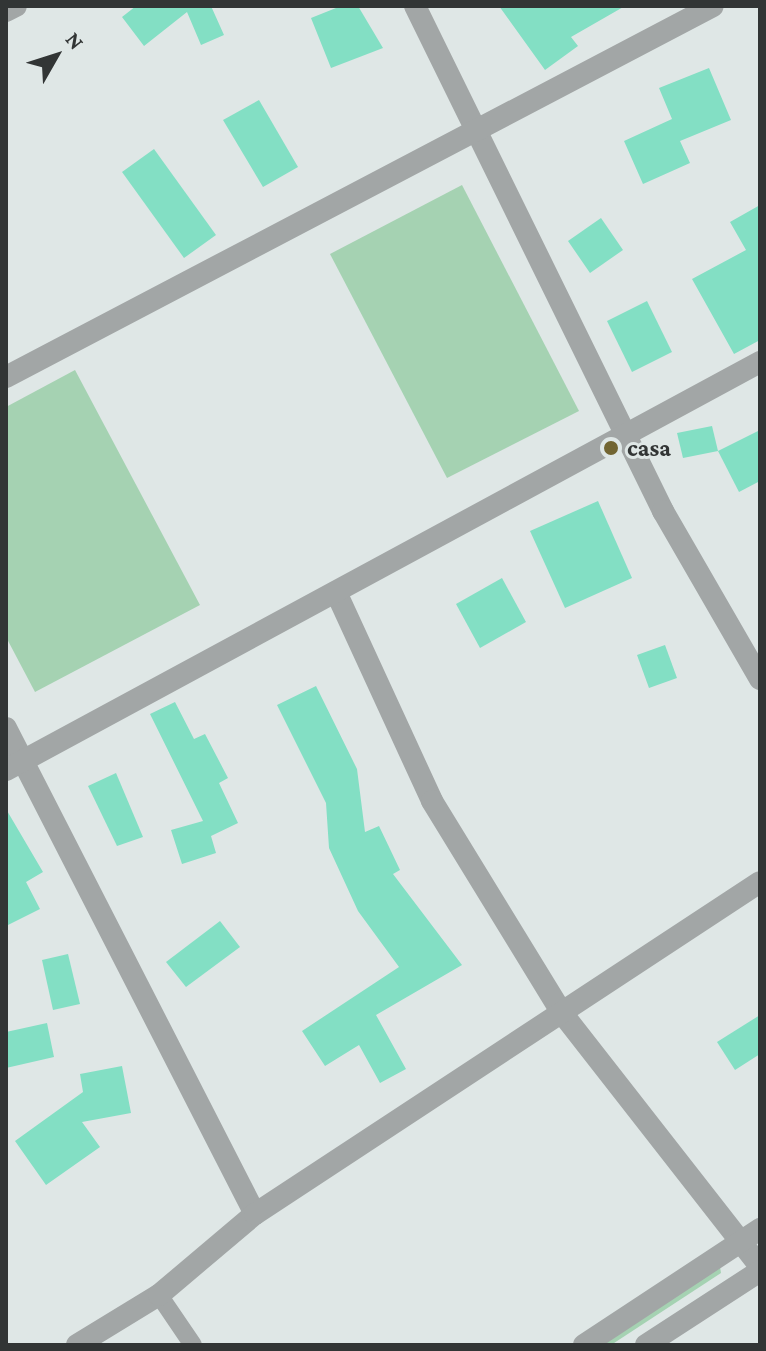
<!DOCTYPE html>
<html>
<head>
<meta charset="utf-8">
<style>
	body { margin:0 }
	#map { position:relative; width:766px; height:1351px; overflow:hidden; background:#dfe7e6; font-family:"Crimson Pro",serif }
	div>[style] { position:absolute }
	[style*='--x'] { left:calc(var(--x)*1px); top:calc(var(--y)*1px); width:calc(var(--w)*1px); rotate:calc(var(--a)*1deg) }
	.green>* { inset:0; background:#a5d2b2 }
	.building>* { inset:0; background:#83dfc4 }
	.service>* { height:18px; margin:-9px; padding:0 9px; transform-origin:9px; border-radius:9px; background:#a2a6a6 }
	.minor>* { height:22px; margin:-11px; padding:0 11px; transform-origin:11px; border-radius:11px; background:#a2a6a6 }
	.dots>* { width:22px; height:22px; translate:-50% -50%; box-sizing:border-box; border:4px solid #dfe7e6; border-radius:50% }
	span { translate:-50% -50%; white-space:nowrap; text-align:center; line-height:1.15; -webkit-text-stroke:6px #dfe7e6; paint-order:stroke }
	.poi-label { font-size:24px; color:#323535; font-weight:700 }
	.left { translate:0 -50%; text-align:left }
	.frame { position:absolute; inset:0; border:8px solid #323535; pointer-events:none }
	.north { position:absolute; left:16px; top:16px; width:80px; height:80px; -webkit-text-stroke:6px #dfe7e6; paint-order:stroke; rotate:51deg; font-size:22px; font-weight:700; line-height:32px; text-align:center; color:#323535 }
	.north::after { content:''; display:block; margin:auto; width:28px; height:36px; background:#323535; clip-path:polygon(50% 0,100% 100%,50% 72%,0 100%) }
</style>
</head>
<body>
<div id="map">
	<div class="green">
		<i style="clip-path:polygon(462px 185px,579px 411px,447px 478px,330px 254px)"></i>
		<i style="clip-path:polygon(75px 370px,200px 605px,35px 692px,6px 637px,6px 407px)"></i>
		<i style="clip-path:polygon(720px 1267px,721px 1273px,611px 1345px,597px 1345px)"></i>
	</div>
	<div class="building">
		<i style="clip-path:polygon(136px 6px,211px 6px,224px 35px,201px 45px,187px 12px,144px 46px,122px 17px)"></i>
		<i style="clip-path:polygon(341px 6px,358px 6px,383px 48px,331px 68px,311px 18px)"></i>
		<i style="clip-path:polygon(499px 6px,625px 6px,571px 37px,578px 46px,545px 70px)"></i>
		<i style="clip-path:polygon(709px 68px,731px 120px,680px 141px,690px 163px,643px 184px,624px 141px,672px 119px,659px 88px)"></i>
		<i style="clip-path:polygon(259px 100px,298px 167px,263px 187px,223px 120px)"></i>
		<i style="clip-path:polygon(154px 149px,216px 235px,184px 258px,122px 172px)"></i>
		<i style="clip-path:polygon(760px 205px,760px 340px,734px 354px,692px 279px,746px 250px,730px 222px)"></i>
		<i style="clip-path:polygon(601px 218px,623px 250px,590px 273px,568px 241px)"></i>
		<i style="clip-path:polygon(647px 301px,672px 352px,632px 372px,607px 321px)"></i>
		<i style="clip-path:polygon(712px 426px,718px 451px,683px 458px,677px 433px)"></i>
		<i style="clip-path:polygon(760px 430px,760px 481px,739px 492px,718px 451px)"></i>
		<i style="clip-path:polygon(598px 501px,632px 578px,565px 608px,530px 531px)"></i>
		<i style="clip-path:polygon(502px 578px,526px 622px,480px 648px,456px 604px)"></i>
		<i style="clip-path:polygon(665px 645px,677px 678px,649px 688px,637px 655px)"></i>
		<i style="clip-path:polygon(316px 686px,357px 769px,365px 832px,379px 826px,400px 870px,393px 874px,462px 965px,376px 1015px,406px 1069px,380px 1083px,359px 1045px,325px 1066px,302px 1031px,399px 967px,358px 911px,329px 848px,326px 803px,277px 705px)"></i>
		<i style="clip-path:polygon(175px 702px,194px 739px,205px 734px,228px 778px,219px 783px,238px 823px,211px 836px,216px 853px,182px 864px,171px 830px,203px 821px,150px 714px)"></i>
		<i style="clip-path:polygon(116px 773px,143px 837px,117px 846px,88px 786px)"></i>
		<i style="clip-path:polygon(6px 809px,43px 872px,26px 882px,40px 909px,6px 926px)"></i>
		<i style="clip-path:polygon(220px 921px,240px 947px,186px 987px,166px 962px)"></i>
		<i style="clip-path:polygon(68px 954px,80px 1004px,53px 1010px,42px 960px)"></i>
		<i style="clip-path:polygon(760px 1015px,760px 1054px,735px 1070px,717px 1042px)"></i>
		<i style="clip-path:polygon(47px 1023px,54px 1057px,6px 1068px,6px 1032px)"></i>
		<i style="clip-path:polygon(122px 1066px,131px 1113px,82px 1122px,100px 1147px,46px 1185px,15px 1141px,83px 1092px,80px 1074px)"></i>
	</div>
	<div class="service">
		<i style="--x:159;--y:1295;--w:60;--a:55.8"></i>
	</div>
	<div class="minor">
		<i style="--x:415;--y:6;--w:563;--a:63.84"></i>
		<i style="--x:663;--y:511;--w:194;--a:60"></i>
		<i style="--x:6;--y:11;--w:11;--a:-27"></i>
		<i style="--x:6;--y:377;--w:798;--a:-27.69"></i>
		<i style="--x:336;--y:592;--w:230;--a:65.3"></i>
		<i style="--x:432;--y:801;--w:249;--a:58.5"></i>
		<i style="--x:562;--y:1013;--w:321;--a:52"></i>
		<i style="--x:6;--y:728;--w:546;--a:62.87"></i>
		<i style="--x:6;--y:770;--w:857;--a:-28.42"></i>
		<i style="--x:77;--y:1345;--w:96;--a:-31.4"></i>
		<i style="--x:159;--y:1295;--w:126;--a:-40.2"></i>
		<i style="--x:255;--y:1214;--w:604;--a:-33.32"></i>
		<i style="--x:584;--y:1345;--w:211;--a:-33.4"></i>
		<i style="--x:646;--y:1345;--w:136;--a:-33"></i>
	</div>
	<div class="dots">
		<i style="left:611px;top:448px;background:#726532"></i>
	</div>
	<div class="poi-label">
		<span class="left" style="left:627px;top:448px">casa</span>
	</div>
	<div class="frame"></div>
	<div class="north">N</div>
</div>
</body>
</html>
